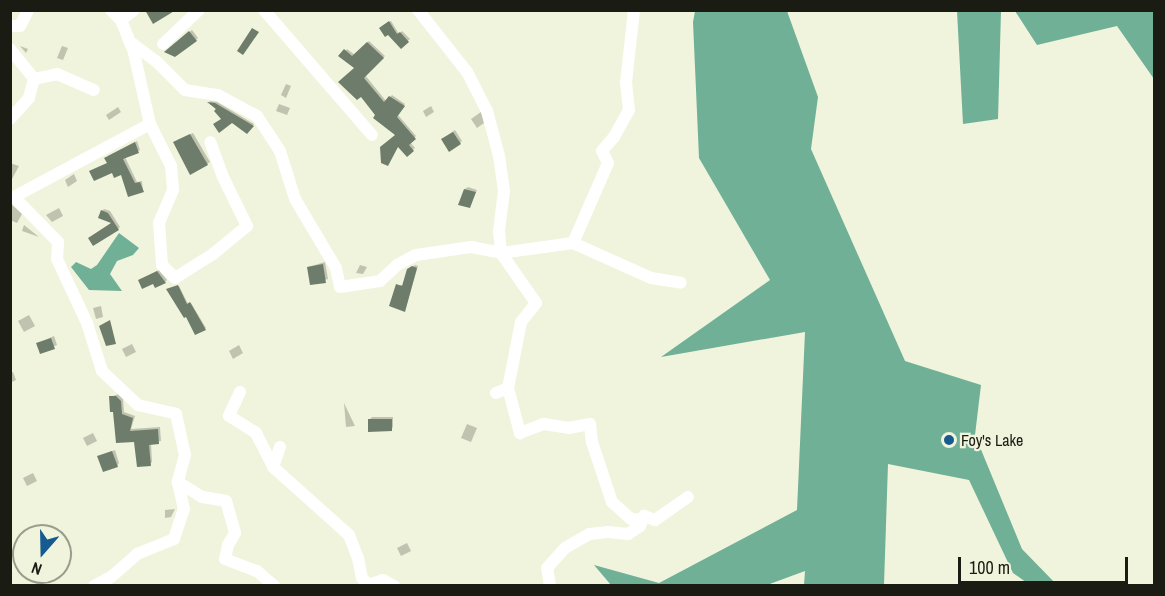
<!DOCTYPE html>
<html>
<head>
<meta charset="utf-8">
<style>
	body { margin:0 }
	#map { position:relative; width:1165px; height:596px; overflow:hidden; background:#f0f4dc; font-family:"Archivo Narrow",sans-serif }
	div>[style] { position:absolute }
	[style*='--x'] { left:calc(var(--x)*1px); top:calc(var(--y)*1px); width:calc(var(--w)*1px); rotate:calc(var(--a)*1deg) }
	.water>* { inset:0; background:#70b097 }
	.shadow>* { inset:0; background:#0003 }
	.building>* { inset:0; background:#6e7d6b }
	.street>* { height:12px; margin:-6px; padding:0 6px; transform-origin:6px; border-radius:6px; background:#fff }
	.dots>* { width:16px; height:16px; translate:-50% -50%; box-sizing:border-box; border:3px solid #f0f4dc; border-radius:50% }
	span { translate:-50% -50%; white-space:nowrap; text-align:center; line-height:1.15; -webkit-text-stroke:4.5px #f0f4dc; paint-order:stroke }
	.poi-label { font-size:16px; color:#1a1b13 }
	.left { translate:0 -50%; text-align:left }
	.frame { position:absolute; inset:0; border:12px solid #1a1b13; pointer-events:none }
	.north { position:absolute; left:12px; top:524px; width:60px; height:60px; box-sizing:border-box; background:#f0f4dc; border:2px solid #9a9d8c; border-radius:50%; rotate:200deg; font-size:16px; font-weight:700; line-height:24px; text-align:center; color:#1a1b13 }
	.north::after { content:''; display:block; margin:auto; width:21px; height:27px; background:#165a8f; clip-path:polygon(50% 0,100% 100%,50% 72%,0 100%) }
	.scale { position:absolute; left:958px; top:557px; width:170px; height:27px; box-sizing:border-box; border:3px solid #1a1b13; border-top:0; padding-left:8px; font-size:18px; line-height:21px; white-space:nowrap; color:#1a1b13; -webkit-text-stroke:4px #f0f4dc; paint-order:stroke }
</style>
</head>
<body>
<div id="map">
	<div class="water">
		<i style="clip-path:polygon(695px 11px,787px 11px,818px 97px,811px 149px,905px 361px,981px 385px,975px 435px,1022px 549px,1057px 585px,1030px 585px,1013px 573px,969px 480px,888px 464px,884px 585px,804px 585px,805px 571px,767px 585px,611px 585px,594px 565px,659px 583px,797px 510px,805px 332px,661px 357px,770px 280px,699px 158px,693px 22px)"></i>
		<i style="clip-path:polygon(957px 11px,1001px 11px,998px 119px,963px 124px)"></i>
		<i style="clip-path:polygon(1015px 11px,1154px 11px,1154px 79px,1117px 26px,1037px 45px)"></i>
		<i style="clip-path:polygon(119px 233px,139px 248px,133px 255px,117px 261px,110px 274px,122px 291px,89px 290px,71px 267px,76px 262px,91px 269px,97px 265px)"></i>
	</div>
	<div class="shadow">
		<i style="clip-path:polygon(391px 21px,399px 34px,402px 31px,410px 39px,401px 47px,382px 26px)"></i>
		<i style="clip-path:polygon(192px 30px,198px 38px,196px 40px,168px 50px)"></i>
		<i style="clip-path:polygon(369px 41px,385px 56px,365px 75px,386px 101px,392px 95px,405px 104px,398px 115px,416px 136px,410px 142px,415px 148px,407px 155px,398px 146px,397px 135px,377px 115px,356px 68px,341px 56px,347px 49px,355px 55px)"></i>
		<i style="clip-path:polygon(20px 46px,28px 49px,26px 53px)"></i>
		<i style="clip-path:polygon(62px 46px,68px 48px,63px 60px,57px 58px)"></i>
		<i style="clip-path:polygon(286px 84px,291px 86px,286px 98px,281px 95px)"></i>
		<i style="clip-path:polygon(209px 101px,217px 102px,254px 124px,247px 132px,232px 121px,223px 119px)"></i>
		<i style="clip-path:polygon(279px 104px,290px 108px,287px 115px,276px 111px)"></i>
		<i style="clip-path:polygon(431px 106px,434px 112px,426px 117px,423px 111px)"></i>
		<i style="clip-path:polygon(118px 107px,121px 112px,109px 120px,106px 115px)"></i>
		<i style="clip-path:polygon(481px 112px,484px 123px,477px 128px,471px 119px)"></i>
		<i style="clip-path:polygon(455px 130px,462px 141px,460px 143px,445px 137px)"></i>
		<i style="clip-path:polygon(193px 133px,210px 162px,207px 164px,177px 140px)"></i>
		<i style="clip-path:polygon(137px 141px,140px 150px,125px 157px,137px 182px,142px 181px,143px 191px,108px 163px,108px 156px)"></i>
		<i style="clip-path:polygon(10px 163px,19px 166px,12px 179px,10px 178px)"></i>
		<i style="clip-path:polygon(74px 174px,77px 181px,68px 187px,65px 180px)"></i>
		<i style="clip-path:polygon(468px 187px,477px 190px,470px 206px,465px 189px)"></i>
		<i style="clip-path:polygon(10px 203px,22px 214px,17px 223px,10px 220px)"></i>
		<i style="clip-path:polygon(59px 208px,63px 216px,52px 222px,46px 215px)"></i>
		<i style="clip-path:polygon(104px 209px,110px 211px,120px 227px,118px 229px,102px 211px)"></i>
		<i style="clip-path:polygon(24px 225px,39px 237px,22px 231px)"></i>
		<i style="clip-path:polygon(325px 262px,328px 279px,311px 284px,308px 267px)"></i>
		<i style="clip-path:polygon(360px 265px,367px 267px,363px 274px,356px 273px)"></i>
		<i style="clip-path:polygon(415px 265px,418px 266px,405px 310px,397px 285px,404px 285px,411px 268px)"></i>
		<i style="clip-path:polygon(159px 270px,167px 280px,165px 282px,156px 286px,154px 282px,140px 280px)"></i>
		<i style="clip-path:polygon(179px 286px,188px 304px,191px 303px,206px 328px,195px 333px,187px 315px,169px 289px)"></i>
		<i style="clip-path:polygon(101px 306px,103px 317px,96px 319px,93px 308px)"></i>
		<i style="clip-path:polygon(29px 315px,35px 326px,24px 332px,18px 321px)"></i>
		<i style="clip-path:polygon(54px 336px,57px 345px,41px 352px,38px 343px)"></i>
		<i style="clip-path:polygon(132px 344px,136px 352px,126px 357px,122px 349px)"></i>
		<i style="clip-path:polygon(239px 345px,243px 353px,233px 359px,229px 351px)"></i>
		<i style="clip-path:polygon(10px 372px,13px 372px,16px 380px,10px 383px)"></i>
		<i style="clip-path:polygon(119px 394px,123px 398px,124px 412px,135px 416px,131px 429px,160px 427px,161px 441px,151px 443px,152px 462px,150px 464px,115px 410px,110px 397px)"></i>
		<i style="clip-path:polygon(344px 403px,355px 426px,346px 427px)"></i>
		<i style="clip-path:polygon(372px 417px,393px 417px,393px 427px,391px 430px,369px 420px)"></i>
		<i style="clip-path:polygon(467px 424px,477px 428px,471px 442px,461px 438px)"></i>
		<i style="clip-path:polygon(93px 433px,97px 441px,87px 446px,83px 438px)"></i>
		<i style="clip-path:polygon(115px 450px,119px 463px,117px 466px,99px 456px)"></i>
		<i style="clip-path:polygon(33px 473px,37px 481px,27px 486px,23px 478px)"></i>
		<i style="clip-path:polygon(175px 509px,171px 517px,165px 518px,165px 510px)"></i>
		<i style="clip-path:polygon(407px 543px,411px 551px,401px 556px,397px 548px)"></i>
	</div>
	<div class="building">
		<i style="clip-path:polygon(145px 10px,176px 10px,153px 24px)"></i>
		<i style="clip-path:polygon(389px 21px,397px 34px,400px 32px,409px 42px,401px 49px,388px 35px,385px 37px,379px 28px)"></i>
		<i style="clip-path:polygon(252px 28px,259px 32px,243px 55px,237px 51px)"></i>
		<i style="clip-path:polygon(189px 31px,197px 41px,175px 57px,164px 52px)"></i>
		<i style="clip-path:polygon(367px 42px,384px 58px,364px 78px,384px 102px,389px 96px,405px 106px,397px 117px,416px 139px,409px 145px,414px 151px,407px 157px,398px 147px,388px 166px,381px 163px,380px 147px,395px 135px,373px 118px,375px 115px,361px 97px,357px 100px,338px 82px,354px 68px,338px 56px,344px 49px,352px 56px)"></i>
		<i style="clip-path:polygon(207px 102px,215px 103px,254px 126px,247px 134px,232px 123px,219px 133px,213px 124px,221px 119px,214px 111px,216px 109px)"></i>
		<i style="clip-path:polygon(453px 132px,461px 144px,449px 152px,441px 139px)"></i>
		<i style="clip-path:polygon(190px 134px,208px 165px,190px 175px,173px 142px)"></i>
		<i style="clip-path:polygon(135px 142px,139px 153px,123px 159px,135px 183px,140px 182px,144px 192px,128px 197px,121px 175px,114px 178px,112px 173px,94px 181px,89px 171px,107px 163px,104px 158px)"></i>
		<i style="clip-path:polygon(464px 189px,476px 192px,470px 208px,458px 205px)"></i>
		<i style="clip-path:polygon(101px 210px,108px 213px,119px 230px,93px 246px,88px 238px,111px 223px,98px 218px)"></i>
		<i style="clip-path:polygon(323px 264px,326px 283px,310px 285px,307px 267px)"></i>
		<i style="clip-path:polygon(412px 266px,417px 268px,405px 312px,389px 306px,396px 284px,402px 286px,407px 269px)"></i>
		<i style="clip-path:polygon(157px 271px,166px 283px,155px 288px,153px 284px,142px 289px,138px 280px)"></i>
		<i style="clip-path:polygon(178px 285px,187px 304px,190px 302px,206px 330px,195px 335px,186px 317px,184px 318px,166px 289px)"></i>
		<i style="clip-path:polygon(110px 320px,116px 344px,106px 346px,99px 326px)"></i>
		<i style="clip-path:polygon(51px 338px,55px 349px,40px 354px,36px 343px)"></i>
		<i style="clip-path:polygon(109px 396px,116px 396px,121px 401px,122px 414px,133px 418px,130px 431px,158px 429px,159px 444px,149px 445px,151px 466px,137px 467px,134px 442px,116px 443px,113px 412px,110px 412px)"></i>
		<i style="clip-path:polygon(368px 419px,392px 419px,392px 431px,368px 432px)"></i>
		<i style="clip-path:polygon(112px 451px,118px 467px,103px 472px,97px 456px)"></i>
	</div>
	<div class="street">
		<i style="--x:111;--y:10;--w:14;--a:45"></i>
		<i style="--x:121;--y:20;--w:35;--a:68"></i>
		<i style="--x:134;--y:53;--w:73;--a:77.3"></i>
		<i style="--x:150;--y:124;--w:47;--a:63.4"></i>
		<i style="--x:171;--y:166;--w:24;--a:85"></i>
		<i style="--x:173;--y:190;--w:36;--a:113"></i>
		<i style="--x:159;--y:223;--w:42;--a:85.9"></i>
		<i style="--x:162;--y:265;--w:18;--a:45"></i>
		<i style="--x:175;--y:278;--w:45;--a:-32.3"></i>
		<i style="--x:213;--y:254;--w:44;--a:-39.5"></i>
		<i style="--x:247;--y:226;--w:55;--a:-116.1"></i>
		<i style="--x:223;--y:177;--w:37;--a:-110"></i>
		<i style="--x:264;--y:10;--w:165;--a:49.2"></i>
		<i style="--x:634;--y:10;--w:72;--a:96.3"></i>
		<i style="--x:626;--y:82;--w:28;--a:84"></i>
		<i style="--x:629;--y:110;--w:31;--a:119"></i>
		<i style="--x:614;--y:137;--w:18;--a:131"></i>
		<i style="--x:602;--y:151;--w:13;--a:63"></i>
		<i style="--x:608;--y:163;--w:87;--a:113.6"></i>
		<i style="--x:573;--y:243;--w:73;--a:172.1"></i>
		<i style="--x:501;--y:253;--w:61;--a:55"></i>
		<i style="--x:536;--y:303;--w:24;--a:128"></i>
		<i style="--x:521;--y:322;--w:67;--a:101.1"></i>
		<i style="--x:508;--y:388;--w:47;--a:75.1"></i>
		<i style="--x:520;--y:433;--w:26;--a:-21"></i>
		<i style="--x:544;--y:424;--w:25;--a:9"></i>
		<i style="--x:569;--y:428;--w:21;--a:-11"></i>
		<i style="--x:590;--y:424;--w:18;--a:84"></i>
		<i style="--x:592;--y:442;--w:63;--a:71.6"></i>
		<i style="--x:612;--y:502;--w:25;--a:42"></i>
		<i style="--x:631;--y:519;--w:10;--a:6"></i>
		<i style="--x:641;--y:520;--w:5;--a:-53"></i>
		<i style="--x:644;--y:516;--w:12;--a:20"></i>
		<i style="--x:655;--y:520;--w:40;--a:-34.9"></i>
		<i style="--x:121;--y:20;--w:16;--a:-38"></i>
		<i style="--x:10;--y:26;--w:10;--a:0"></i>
		<i style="--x:20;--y:26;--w:18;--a:-63"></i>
		<i style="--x:129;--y:41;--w:34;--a:37"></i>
		<i style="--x:156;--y:61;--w:41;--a:45"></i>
		<i style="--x:185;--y:90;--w:33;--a:9"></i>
		<i style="--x:218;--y:95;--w:44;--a:28.3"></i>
		<i style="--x:257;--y:116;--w:42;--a:56.7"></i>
		<i style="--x:280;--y:151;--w:50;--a:72.6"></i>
		<i style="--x:295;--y:199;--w:80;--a:59.3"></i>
		<i style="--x:336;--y:268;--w:19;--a:78"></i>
		<i style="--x:340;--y:287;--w:40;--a:-8.5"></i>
		<i style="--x:380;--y:281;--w:23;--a:-43"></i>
		<i style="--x:397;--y:265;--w:21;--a:-28"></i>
		<i style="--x:416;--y:255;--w:56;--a:-8.3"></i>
		<i style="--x:471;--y:247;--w:31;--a:11"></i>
		<i style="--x:501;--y:253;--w:22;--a:-95"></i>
		<i style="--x:499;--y:231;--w:40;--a:-82.9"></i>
		<i style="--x:504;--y:191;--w:35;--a:-98"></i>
		<i style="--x:499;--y:156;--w:47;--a:-104.9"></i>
		<i style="--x:487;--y:111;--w:44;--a:-117.1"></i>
		<i style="--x:467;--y:72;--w:79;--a:-128.3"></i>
		<i style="--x:163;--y:44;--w:50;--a:-43.4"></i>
		<i style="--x:10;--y:49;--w:38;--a:51"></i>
		<i style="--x:34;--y:79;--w:20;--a:105"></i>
		<i style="--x:29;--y:98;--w:28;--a:132"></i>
		<i style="--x:34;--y:79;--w:24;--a:-12"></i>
		<i style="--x:57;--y:74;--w:40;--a:23.4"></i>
		<i style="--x:150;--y:124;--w:154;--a:151.8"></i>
		<i style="--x:14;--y:197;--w:63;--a:45.6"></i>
		<i style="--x:58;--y:242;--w:17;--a:93"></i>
		<i style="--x:57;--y:259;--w:71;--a:64.9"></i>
		<i style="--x:87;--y:323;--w:50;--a:72.6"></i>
		<i style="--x:102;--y:371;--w:50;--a:43.4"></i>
		<i style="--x:138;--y:405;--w:39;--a:13"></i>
		<i style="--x:176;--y:414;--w:42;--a:77.6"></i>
		<i style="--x:185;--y:455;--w:28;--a:105"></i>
		<i style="--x:178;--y:482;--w:28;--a:32"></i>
		<i style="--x:202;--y:497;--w:24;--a:9"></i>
		<i style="--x:226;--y:501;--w:33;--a:74"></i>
		<i style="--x:235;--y:533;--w:14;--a:120"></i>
		<i style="--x:228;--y:545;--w:14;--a:102"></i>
		<i style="--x:225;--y:559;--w:34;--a:21"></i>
		<i style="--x:257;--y:571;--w:23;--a:41"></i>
		<i style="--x:573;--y:243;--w:85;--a:24.2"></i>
		<i style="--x:651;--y:278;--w:30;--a:9"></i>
		<i style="--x:240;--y:392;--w:26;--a:115"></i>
		<i style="--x:229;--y:416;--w:32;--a:32"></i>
		<i style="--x:256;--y:433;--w:38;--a:63"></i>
		<i style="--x:496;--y:393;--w:13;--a:-23"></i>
		<i style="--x:280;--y:447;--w:21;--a:109"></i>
		<i style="--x:273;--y:467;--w:102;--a:41.8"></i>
		<i style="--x:349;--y:535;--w:25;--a:69"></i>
		<i style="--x:358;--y:558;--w:20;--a:79"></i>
		<i style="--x:362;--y:578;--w:9;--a:49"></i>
		<i style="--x:368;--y:585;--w:16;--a:-18"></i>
		<i style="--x:383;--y:580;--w:13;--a:29"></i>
		<i style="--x:94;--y:586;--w:19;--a:-28"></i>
		<i style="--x:111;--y:577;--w:35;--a:-41"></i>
		<i style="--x:137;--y:554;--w:40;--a:-22"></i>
		<i style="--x:174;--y:539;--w:32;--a:-72"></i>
		<i style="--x:184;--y:509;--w:28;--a:-103"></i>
		<i style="--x:550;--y:586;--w:18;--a:-99"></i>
		<i style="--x:547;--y:568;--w:27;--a:-48"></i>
		<i style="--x:565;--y:548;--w:28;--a:-30"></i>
		<i style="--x:589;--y:534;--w:19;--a:-6"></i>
		<i style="--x:608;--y:532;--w:20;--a:6"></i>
		<i style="--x:628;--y:534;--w:14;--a:-34"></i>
		<i style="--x:640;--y:526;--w:11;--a:-68"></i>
	</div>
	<div class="dots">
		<i style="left:949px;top:440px;background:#165a8f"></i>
	</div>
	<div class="poi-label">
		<span class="left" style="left:961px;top:440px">Foy's Lake</span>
	</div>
	<div class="frame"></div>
	<div class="north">N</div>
	<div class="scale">100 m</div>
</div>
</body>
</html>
